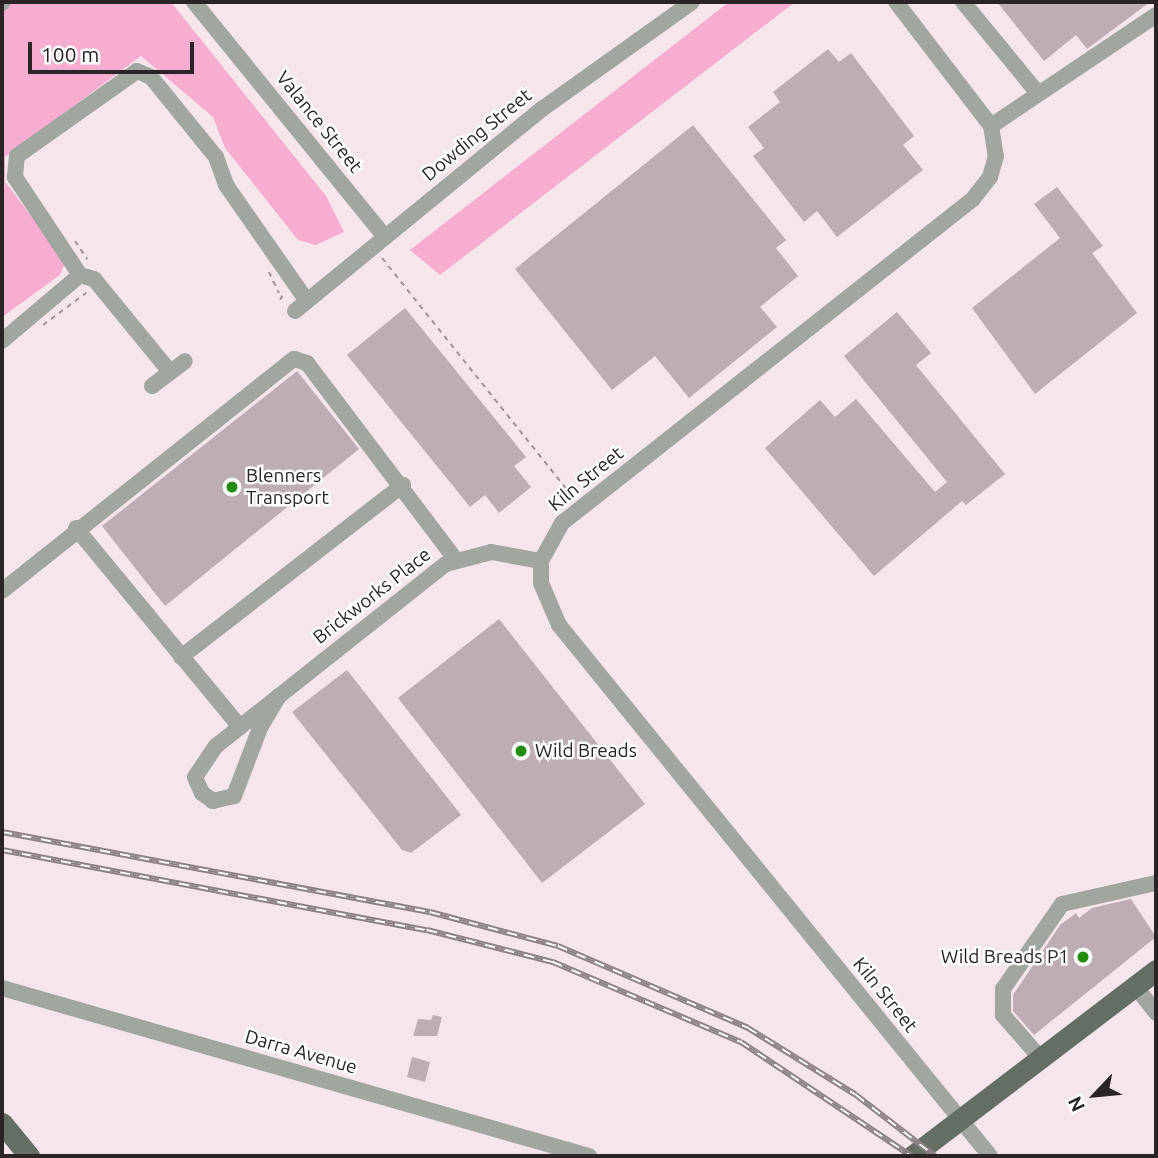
<!DOCTYPE html>
<html>
<head>
<meta charset="utf-8">
<style>
	body { margin:0 }
	#map { position:relative; width:1158px; height:1158px; overflow:hidden; background:#f7e5ec; font-family:Ubuntu,sans-serif }
	div>[style] { position:absolute }
	[style*='--x'] { left:calc(var(--x)*1px); top:calc(var(--y)*1px); width:calc(var(--w)*1px); rotate:calc(var(--a)*1deg) }
	.green>* { inset:0; background:#f6adce }
	.building>* { inset:0; background:#beadb4 }
	.path>* { height:2px; margin-top:-1px; transform-origin:0; background:repeating-linear-gradient(90deg,#9e9196 0 5px,transparent 0 10px) }
	.minor>* { height:16px; margin:-8px; padding:0 8px; transform-origin:8px; border-radius:8px; background:#a1a6a1 }
	.major>* { height:21px; margin:-10.5px; padding:0 10.5px; transform-origin:10.5px; border-radius:10.5px; background:#656e64 }
	.rail>* { height:6px; margin-top:-3px; transform-origin:0; background:repeating-linear-gradient(90deg,#fff 0 10px,#8e8287 0 20px); box-sizing:border-box; border-block:2px solid #8e8287 }
	.dots>* { width:19px; height:19px; translate:-50% -50%; box-sizing:border-box; border:4px solid #fff; border-radius:50% }
	span { translate:-50% -50%; white-space:nowrap; text-align:center; line-height:1.15; -webkit-text-stroke:5px #fff; paint-order:stroke }
	.street-label { font-size:19px; color:#2a2426 }
	.poi-label { font-size:19px; color:#2a2426 }
	.left { translate:0 -50%; text-align:left }
	.right { translate:-100% -50%; text-align:right }
	.frame { position:absolute; inset:0; border:4px solid #2a2426; pointer-events:none }
	.north { position:absolute; left:1060px; top:1060px; width:70px; height:70px; -webkit-text-stroke:5px #fff; paint-order:stroke; rotate:244deg; font-size:19px; font-weight:700; line-height:28px; text-align:center; color:#2a2426 }
	.north::after { content:''; display:block; margin:auto; width:24px; height:32px; background:#2a2426; clip-path:polygon(50% 0,100% 100%,50% 72%,0 100%) }
	.scale { position:absolute; left:28px; top:42px; width:166px; height:32px; box-sizing:border-box; border:4px solid #2a2426; border-top:0; padding-left:9px; font-size:21px; line-height:24px; white-space:nowrap; color:#2a2426; -webkit-text-stroke:5px #fff; paint-order:stroke }
</style>
</head>
<body>
<div id="map">
	<div class="green">
		<i style="clip-path:polygon(13px 2px,171px 2px,326px 196px,344px 232px,316px 245px,298px 240px,225px 148px,213px 117px,141px 56px,5px 157px,5px 182px,66px 261px,60px 275px,2px 317px,2px 10px)"></i>
		<i style="clip-path:polygon(729px 2px,795px 2px,440px 275px,410px 250px)"></i>
	</div>
	<div class="building">
		<i style="clip-path:polygon(997px 2px,1150px 2px,1087px 49px,1076px 35px,1044px 61px)"></i>
		<i style="clip-path:polygon(828px 49px,839px 62px,851px 53px,914px 136px,903px 145px,923px 170px,837px 237px,817px 211px,804px 222px,753px 156px,764px 148px,748px 127px,780px 102px,773px 92px)"></i>
		<i style="clip-path:polygon(693px 125px,786px 240px,776px 248px,798px 276px,760px 307px,777px 327px,689px 398px,655px 356px,612px 390px,515px 269px)"></i>
		<i style="clip-path:polygon(1057px 187px,1103px 246px,1092px 253px,1137px 313px,1035px 394px,972px 308px,1060px 238px,1034px 204px)"></i>
		<i style="clip-path:polygon(405px 308px,526px 457px,514px 466px,531px 487px,499px 513px,485px 495px,470px 507px,347px 355px)"></i>
		<i style="clip-path:polygon(897px 312px,931px 353px,916px 365px,1005px 474px,966px 505px,962px 501px,874px 576px,765px 448px,820px 400px,835px 417px,856px 399px,935px 492px,947px 482px,844px 356px)"></i>
		<i style="clip-path:polygon(297px 371px,359px 449px,165px 606px,102px 526px)"></i>
		<i style="clip-path:polygon(499px 619px,645px 804px,542px 883px,398px 698px)"></i>
		<i style="clip-path:polygon(347px 670px,461px 815px,411px 853px,402px 850px,292px 712px)"></i>
		<i style="clip-path:polygon(1131px 899px,1156px 937px,1034px 1035px,1013px 1011px,1013px 995px,1060px 925px,1076px 913px,1079px 918px,1092px 908px)"></i>
		<i style="clip-path:polygon(433px 1015px,442px 1017px,437px 1036px,413px 1036px,418px 1019px,431px 1020px)"></i>
		<i style="clip-path:polygon(412px 1057px,430px 1062px,425px 1082px,407px 1077px)"></i>
	</div>
	<div class="path">
		<i style="--x:75;--y:241;--w:22;--a:56"></i>
		<i style="--x:382;--y:258;--w:306;--a:51.4"></i>
		<i style="--x:269;--y:272;--w:23;--a:65"></i>
		<i style="--x:280;--y:300;--w:10;--a:-61"></i>
		<i style="--x:43;--y:325;--w:54;--a:-36.7"></i>
	</div>
	<div class="minor">
		<i style="--x:194;--y:2;--w:303;--a:50.9"></i>
		<i style="--x:896;--y:2;--w:156;--a:52.5"></i>
		<i style="--x:991;--y:126;--w:30;--a:81"></i>
		<i style="--x:996;--y:156;--w:22;--a:106"></i>
		<i style="--x:990;--y:177;--w:28;--a:128"></i>
		<i style="--x:973;--y:199;--w:523;--a:141.75"></i>
		<i style="--x:562;--y:523;--w:43;--a:118.9"></i>
		<i style="--x:541;--y:561;--w:22;--a:90"></i>
		<i style="--x:541;--y:583;--w:46;--a:66.8"></i>
		<i style="--x:559;--y:625;--w:684;--a:50.93"></i>
		<i style="--x:963;--y:2;--w:115;--a:50.6"></i>
		<i style="--x:2;--y:3;--w:1;--a:-45"></i>
		<i style="--x:991;--y:126;--w:199;--a:-33.9"></i>
		<i style="--x:80;--y:275;--w:15;--a:16"></i>
		<i style="--x:94;--y:279;--w:120;--a:50.7"></i>
		<i style="--x:295;--y:311;--w:319;--a:-39.3"></i>
		<i style="--x:542;--y:109;--w:184;--a:-35.5"></i>
		<i style="--x:2;--y:341;--w:102;--a:-40.2"></i>
		<i style="--x:80;--y:275;--w:118;--a:-123.6"></i>
		<i style="--x:15;--y:177;--w:21;--a:-85"></i>
		<i style="--x:17;--y:156;--w:147;--a:-35.3"></i>
		<i style="--x:137;--y:71;--w:15;--a:23"></i>
		<i style="--x:151;--y:77;--w:103;--a:50.9"></i>
		<i style="--x:216;--y:157;--w:30;--a:70"></i>
		<i style="--x:226;--y:185;--w:141;--a:55.1"></i>
		<i style="--x:152;--y:386;--w:41;--a:-37.1"></i>
		<i style="--x:76;--y:528;--w:258;--a:50.5"></i>
		<i style="--x:2;--y:591;--w:373;--a:-38.5"></i>
		<i style="--x:294;--y:359;--w:14;--a:17"></i>
		<i style="--x:307;--y:363;--w:246;--a:52.9"></i>
		<i style="--x:181;--y:657;--w:281;--a:-37.8"></i>
		<i style="--x:279;--y:696;--w:37;--a:121"></i>
		<i style="--x:260;--y:728;--w:73;--a:110.9"></i>
		<i style="--x:234;--y:796;--w:22;--a:167"></i>
		<i style="--x:213;--y:801;--w:14;--a:-144"></i>
		<i style="--x:202;--y:793;--w:17;--a:-114"></i>
		<i style="--x:195;--y:777;--w:37;--a:-56"></i>
		<i style="--x:216;--y:746;--w:293;--a:-38.4"></i>
		<i style="--x:446;--y:564;--w:47;--a:-14.9"></i>
		<i style="--x:491;--y:552;--w:51;--a:10.2"></i>
		<i style="--x:1136;--y:987;--w:33;--a:52"></i>
		<i style="--x:2;--y:988;--w:611;--a:15.97"></i>
		<i style="--x:1042;--y:1060;--w:60;--a:-130.9"></i>
		<i style="--x:1003;--y:1015;--w:26;--a:-90"></i>
		<i style="--x:1003;--y:989;--w:103;--a:-55.2"></i>
		<i style="--x:1062;--y:904;--w:96;--a:-12.6"></i>
	</div>
	<div class="major">
		<i style="--x:2;--y:1123;--w:43;--a:50.7"></i>
		<i style="--x:912;--y:1156;--w:307;--a:-37.3"></i>
	</div>
	<div class="rail">
		<i style="--x:2;--y:832;--w:435;--a:10.6"></i>
		<i style="--x:430;--y:912;--w:132;--a:14.9"></i>
		<i style="--x:558;--y:946;--w:207;--a:23.3"></i>
		<i style="--x:748;--y:1028;--w:127;--a:31.8"></i>
		<i style="--x:856;--y:1095;--w:100;--a:37.7"></i>
		<i style="--x:2;--y:850;--w:432;--a:10.7"></i>
		<i style="--x:427;--y:930;--w:130;--a:14.3"></i>
		<i style="--x:553;--y:962;--w:204;--a:23.1"></i>
		<i style="--x:741;--y:1042;--w:205;--a:33.8"></i>
	</div>
	<div class="dots">
		<i style="left:232px;top:487px;background:#238d0c"></i>
		<i style="left:521px;top:751px;background:#238d0c"></i>
		<i style="left:1083px;top:957px;background:#238d0c"></i>
	</div>
	<div class="street-label">
		<span style="left:319px;top:122px;rotate:51deg">Valance Street</span>
		<span style="left:477px;top:135px;rotate:-39deg">Dowding Street</span>
		<span style="left:586px;top:479px;rotate:-39deg">Kiln Street</span>
		<span style="left:372px;top:596px;rotate:-38deg">Brickworks Place</span>
		<span style="left:885px;top:995px;rotate:51deg">Kiln Street</span>
		<span style="left:301px;top:1052px;rotate:16deg">Darra Avenue</span>
	</div>
	<div class="poi-label">
		<span class="left" style="left:246px;top:487px">Blenners<br>Transport</span>
		<span class="left" style="left:535px;top:751px">Wild Breads</span>
		<span class="right" style="left:1069px;top:957px">Wild Breads P1</span>
	</div>
	<div class="frame"></div>
	<div class="north">N</div>
	<div class="scale">100 m</div>
</div>
</body>
</html>
